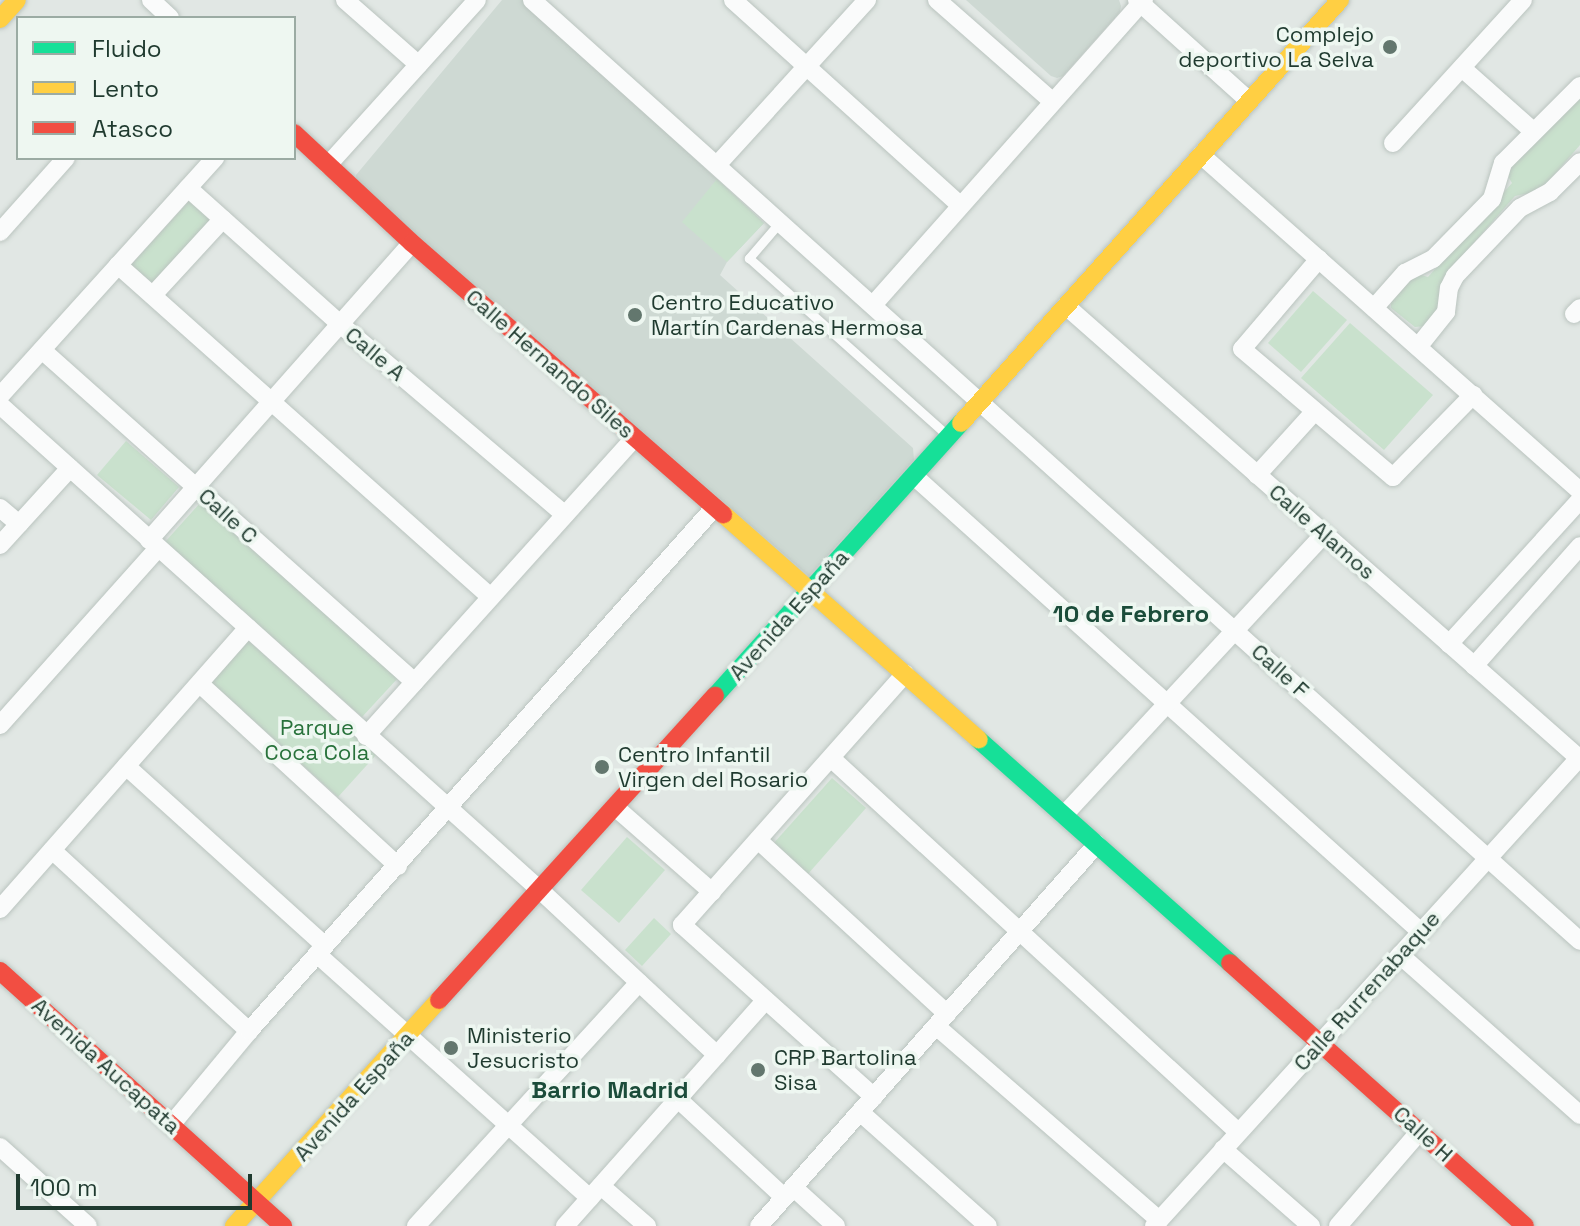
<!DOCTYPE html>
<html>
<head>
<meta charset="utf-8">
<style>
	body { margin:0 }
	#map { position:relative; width:1580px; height:1226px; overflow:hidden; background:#e1e7e4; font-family:"Space Grotesk",sans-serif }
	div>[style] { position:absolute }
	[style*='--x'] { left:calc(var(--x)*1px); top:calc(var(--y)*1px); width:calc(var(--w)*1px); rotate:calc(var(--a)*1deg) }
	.built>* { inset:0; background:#ced9d3 }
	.green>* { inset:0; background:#c9e1cd }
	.roads { filter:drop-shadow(0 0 2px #bac4bf) drop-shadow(0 0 2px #bac4bf) }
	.lane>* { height:9px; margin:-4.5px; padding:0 4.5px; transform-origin:4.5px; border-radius:4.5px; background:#fafbfb }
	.street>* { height:18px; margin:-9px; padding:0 9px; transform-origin:9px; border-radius:9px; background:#fafbfb }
	.fast>* { height:18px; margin:-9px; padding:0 9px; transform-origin:9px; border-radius:9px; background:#16e098 }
	.slow>* { height:18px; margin:-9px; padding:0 9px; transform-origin:9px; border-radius:9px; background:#ffcf43 }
	.jam>* { height:18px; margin:-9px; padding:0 9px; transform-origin:9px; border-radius:9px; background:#f24e42 }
	.dots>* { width:22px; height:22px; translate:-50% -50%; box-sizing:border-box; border:4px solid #eef7f1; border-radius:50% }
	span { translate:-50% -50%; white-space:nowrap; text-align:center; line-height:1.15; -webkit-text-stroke:7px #eef7f1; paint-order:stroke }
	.poi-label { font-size:22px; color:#1f3a2f }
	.right { translate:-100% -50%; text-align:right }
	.left { translate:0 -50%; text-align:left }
	.street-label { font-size:22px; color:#1f3a2f }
	.park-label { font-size:22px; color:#28723b }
	.neighbourhood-label { font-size:24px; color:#1b4c3a; font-weight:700 }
	.legend { position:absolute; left:16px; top:16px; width:280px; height:144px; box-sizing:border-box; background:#eef7f1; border:2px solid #9baba3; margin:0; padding:10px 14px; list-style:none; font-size:24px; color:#1f3a2f }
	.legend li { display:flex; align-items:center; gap:16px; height:40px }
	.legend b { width:40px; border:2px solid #9baba3 }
	.scale { position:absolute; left:16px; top:1174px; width:236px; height:36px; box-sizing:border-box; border:4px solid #1f3a2f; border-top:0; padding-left:10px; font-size:24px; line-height:28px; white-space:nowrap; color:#1f3a2f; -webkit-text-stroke:6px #eef7f1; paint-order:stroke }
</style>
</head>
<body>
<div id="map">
	<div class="built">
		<i style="clip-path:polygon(502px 0,523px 0,764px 223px,727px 262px,720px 275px,913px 448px,914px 460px,809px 576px,356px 184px,356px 175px)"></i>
		<i style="clip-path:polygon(966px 0,1119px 0,1121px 6px,1120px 12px,1063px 76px,1057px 78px,1051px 76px)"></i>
	</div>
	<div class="green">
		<i style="clip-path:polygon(1580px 92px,1580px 145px,1540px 191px,1515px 196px,1443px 278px,1444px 302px,1425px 326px,1415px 327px,1391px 308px,1391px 295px,1411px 272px,1428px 277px,1512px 183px,1504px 169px)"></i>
		<i style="clip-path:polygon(717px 179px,764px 223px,727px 262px,682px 222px)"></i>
		<i style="clip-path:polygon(189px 201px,213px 220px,152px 288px,130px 266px)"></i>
		<i style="clip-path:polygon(1313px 291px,1347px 320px,1301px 372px,1268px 343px)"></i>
		<i style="clip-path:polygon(1350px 323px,1433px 395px,1384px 450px,1301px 378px)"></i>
		<i style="clip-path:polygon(126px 441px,179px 487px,151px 520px,97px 475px)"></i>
		<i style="clip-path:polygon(201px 502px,398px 678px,362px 717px,165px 542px)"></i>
		<i style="clip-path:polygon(242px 635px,376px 755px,338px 797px,212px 683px,211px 678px)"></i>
		<i style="clip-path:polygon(832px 778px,866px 808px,808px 874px,773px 844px)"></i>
		<i style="clip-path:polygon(627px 837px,665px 870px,619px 923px,581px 890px)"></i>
		<i style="clip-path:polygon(654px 918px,671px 934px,642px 966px,625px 950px)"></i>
	</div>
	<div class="roads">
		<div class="lane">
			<i style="--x:780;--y:222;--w:48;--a:130.7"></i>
			<i style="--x:749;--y:258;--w:264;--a:41.8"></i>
		</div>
		<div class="street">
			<i style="--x:151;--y:0;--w:26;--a:43"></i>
			<i style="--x:345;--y:0;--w:98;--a:41.3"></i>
			<i style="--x:532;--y:0;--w:1408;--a:41.92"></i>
			<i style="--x:733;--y:0;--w:306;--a:42.1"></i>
			<i style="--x:937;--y:0;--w:154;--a:41.3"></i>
			<i style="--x:1137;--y:0;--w:151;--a:42"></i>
			<i style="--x:1462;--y:68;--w:96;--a:41.6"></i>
			<i style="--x:1393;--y:143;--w:193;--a:-47.7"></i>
			<i style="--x:1201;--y:155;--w:506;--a:41.56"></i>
			<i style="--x:328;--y:165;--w:222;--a:-47.9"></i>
			<i style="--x:717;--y:165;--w:223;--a:-47.7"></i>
			<i style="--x:188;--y:188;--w:204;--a:41.8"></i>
			<i style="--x:340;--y:324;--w:295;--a:40.3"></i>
			<i style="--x:0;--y:232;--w:99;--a:-48.3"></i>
			<i style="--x:1319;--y:259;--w:118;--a:130.5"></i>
			<i style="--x:1242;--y:349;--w:198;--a:40.3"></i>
			<i style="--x:1393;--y:477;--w:115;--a:-45.7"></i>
			<i style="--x:118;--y:265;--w:499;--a:41.7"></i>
			<i style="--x:153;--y:295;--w:103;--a:-47.4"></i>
			<i style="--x:873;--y:305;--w:408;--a:-48.4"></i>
			<i style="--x:1066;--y:306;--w:685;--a:41.39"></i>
			<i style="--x:1374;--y:308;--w:47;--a:-48.5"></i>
			<i style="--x:1405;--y:273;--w:31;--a:-27"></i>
			<i style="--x:1433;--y:259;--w:84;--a:-45.5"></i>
			<i style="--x:1492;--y:199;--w:38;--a:-73"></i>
			<i style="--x:1503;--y:163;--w:109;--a:-45"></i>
			<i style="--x:1574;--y:314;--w:8;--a:-45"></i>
			<i style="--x:1418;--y:347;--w:45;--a:-51.3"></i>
			<i style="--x:1446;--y:312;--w:24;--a:-83"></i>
			<i style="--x:1449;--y:288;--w:13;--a:-63"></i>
			<i style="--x:1455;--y:276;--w:94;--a:-46.3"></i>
			<i style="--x:1520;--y:208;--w:34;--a:-28"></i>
			<i style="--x:1550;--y:192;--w:42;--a:-45"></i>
			<i style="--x:42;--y:350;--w:499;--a:41.7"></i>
			<i style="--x:0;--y:396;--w:321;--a:-47.9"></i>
			<i style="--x:0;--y:405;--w:726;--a:41.93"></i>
			<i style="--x:540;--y:890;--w:242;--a:43"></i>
			<i style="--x:1257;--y:475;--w:86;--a:-47.8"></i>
			<i style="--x:914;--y:476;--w:682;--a:41.97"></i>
			<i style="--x:0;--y:508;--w:25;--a:40"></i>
			<i style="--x:149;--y:540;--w:397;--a:-48.5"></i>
			<i style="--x:0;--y:545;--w:104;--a:-47.7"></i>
			<i style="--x:1449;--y:644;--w:195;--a:-47.7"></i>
			<i style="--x:1474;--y:666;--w:160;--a:-48.5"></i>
			<i style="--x:200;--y:684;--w:269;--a:42.6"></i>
			<i style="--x:0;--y:725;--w:237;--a:-48.2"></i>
			<i style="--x:366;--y:736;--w:401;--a:-48"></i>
			<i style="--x:831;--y:758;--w:553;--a:42.58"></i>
			<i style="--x:126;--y:766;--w:268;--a:42.1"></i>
			<i style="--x:615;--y:807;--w:129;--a:41.2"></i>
			<i style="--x:1064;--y:815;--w:383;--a:-47.2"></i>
			<i style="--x:758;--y:840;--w:257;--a:42.6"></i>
			<i style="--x:52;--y:850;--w:268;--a:42.6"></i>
			<i style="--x:0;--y:909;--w:375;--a:-48.6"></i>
			<i style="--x:317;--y:954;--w:366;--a:41.8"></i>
			<i style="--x:1400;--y:955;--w:241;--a:41.6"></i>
			<i style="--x:936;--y:1026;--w:296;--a:41"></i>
			<i style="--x:874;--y:1097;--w:258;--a:-138.1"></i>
			<i style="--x:682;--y:925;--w:336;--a:-48.4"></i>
			<i style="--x:678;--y:1099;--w:144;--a:42.8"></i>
			<i style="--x:860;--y:1112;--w:171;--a:41.7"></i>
			<i style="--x:171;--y:1125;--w:122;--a:-50.3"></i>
			<i style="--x:249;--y:1031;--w:700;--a:-48.36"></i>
			<i style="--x:0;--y:1147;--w:118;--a:41.9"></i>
			<i style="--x:1223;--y:1149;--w:117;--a:41.2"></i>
			<i style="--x:601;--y:1186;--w:61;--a:41"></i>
			<i style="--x:793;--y:1187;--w:58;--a:42.2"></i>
			<i style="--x:416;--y:1226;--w:330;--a:-47.5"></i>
			<i style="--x:565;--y:1226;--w:302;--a:-48.4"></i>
			<i style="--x:759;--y:1226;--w:510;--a:-48.5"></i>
			<i style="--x:1154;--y:1226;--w:634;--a:-47.75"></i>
			<i style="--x:1338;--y:1226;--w:125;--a:-49.2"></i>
		</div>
		<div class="fast">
			<i style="--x:715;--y:696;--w:367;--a:-48"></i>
			<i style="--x:979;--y:740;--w:336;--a:41.6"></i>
		</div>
		<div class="slow">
			<i style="--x:0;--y:19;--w:25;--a:-48"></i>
			<i style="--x:961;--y:423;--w:568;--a:-48.14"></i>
			<i style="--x:723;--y:514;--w:341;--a:41.4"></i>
			<i style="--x:234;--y:1226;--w:305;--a:-47.8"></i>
		</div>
		<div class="jam">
			<i style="--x:294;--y:133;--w:161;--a:43"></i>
			<i style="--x:412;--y:243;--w:413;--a:41.1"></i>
			<i style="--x:1230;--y:963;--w:395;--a:41.7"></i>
			<i style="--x:0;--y:971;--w:381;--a:42"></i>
			<i style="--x:439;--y:1000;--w:411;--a:-47.8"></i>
		</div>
	</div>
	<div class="dots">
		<i style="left:1390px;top:47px;background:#63776e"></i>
		<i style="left:635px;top:315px;background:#63776e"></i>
		<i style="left:602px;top:767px;background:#63776e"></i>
		<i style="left:451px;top:1048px;background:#63776e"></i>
		<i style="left:758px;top:1070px;background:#63776e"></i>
	</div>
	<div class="poi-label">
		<span class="right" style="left:1374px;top:47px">Complejo<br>deportivo La Selva</span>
		<span class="left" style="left:651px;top:315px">Centro Educativo<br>Martín Cardenas Hermosa</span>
		<span class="left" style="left:618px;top:767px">Centro Infantil<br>Virgen del Rosario</span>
		<span class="left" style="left:467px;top:1048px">Ministerio<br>Jesucristo</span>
		<span class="left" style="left:774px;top:1070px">CRP Bartolina<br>Sisa</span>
	</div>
	<div class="street-label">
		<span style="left:375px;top:354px;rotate:40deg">Calle A</span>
		<span style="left:550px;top:364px;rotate:41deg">Calle Hernando Siles</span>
		<span style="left:228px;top:516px;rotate:42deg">Calle C</span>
		<span style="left:1322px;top:532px;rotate:41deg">Calle Alamos</span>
		<span style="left:789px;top:615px;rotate:-48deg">Avenida España</span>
		<span style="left:1280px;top:671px;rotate:42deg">Calle F</span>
		<span style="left:1367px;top:991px;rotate:-48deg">Calle Rurrenabaque</span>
		<span style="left:106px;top:1066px;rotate:42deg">Avenida Aucapata</span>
		<span style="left:354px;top:1096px;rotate:-48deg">Avenida España</span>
		<span style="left:1423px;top:1134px;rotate:42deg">Calle H</span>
	</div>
	<div class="park-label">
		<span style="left:317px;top:740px">Parque<br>Coca Cola</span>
	</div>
	<div class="neighbourhood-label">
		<span style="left:1131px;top:614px">10 de Febrero</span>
		<span style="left:610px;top:1090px">Barrio Madrid</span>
	</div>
	<ul class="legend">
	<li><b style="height:10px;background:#16e098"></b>Fluido</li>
	<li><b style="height:10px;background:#ffcf43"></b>Lento</li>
	<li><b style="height:10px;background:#f24e42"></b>Atasco</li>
	</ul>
	<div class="scale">100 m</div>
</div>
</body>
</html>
